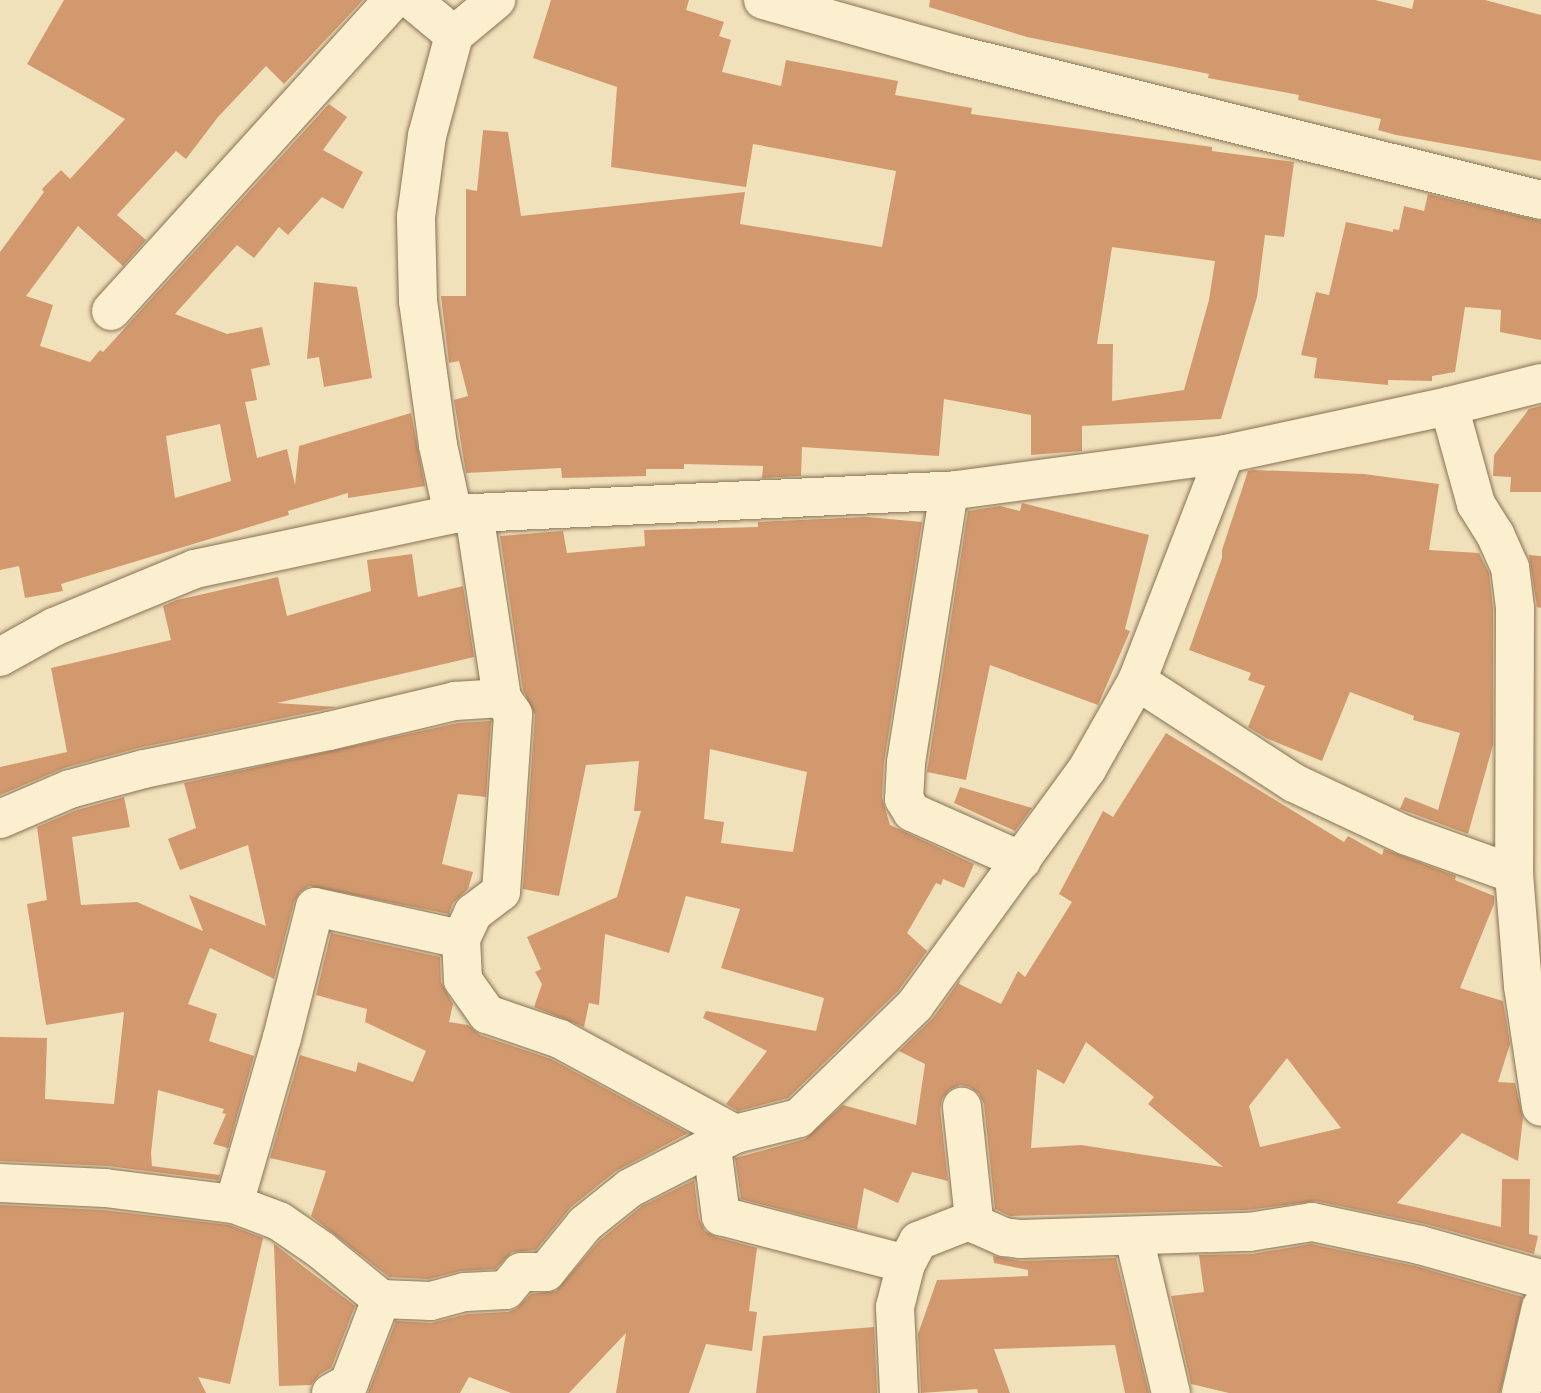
<!DOCTYPE html>
<html>
<head>
<meta charset="utf-8">
<style>
	body { margin:0 }
	#map { position:relative; width:1541px; height:1393px; overflow:hidden; background:#f1e1bb; font-family:"Source Serif 4",serif }
	div>[style] { position:absolute }
	[style*='--x'] { left:calc(var(--x)*1px); top:calc(var(--y)*1px); width:calc(var(--w)*1px); rotate:calc(var(--a)*1deg) }
	.building>* { inset:0; background:#d2996e }
	.roads { filter:drop-shadow(0 0 2px #897154) drop-shadow(0 0 2px #897154) }
	.minor>* { height:38px; margin:-19px; padding:0 19px; transform-origin:19px; border-radius:19px; background:#fbefcf }
	span { translate:-50% -50%; white-space:nowrap; text-align:center; line-height:1.15; -webkit-text-stroke:5px #f8ebcb; paint-order:stroke }
</style>
</head>
<body>
<div id="map">
	<div class="building">
		<i style="clip-path:polygon(evenodd,64px 0,363px 0,284px 84px,266px 66px,218px 117px,186px 159px,176px 151px,117px 215px,146px 240px,123px 266px,78px 226px,26px 296px,53px 305px,40px 346px,90px 362px,100px 350px,103px 352px,329px 104px,347px 117px,323px 150px,363px 172px,343px 209px,322px 197px,288px 235px,279px 227px,254px 258px,237px 245px,175px 314px,227px 334px,262px 327px,270px 365px,251px 369px,257px 400px,245px 402px,257px 458px,287px 449px,295px 485px,299px 446px,411px 413px,425px 486px,348px 498px,348px 493px,288px 511px,289px 515px,61px 584px,63px 591px,25px 598px,19px 566px,0 570px,0 252px,44px 192px,42px 189px,61px 170px,70px 179px,125px 119px,27px 64px,64px 0,220px 424px,231px 481px,175px 498px,166px 436px,220px 424px)"></i>
		<i style="clip-path:polygon(evenodd,551px 0,689px 0,686px 10px,724px 22px,719px 36px,731px 40px,722px 72px,781px 86px,786px 60px,898px 81px,895px 95px,972px 108px,971px 114px,1212px 147px,1212px 151px,1294px 162px,1284px 237px,1265px 235px,1257px 297px,1221px 419px,1082px 426px,1082px 451px,1031px 455px,1031px 415px,944px 399px,939px 456px,802px 447px,801px 476px,762px 478px,763px 466px,684px 464px,684px 469px,646px 469px,646px 476px,562px 478px,561px 468px,466px 473px,454px 400px,468px 396px,459px 361px,449px 363px,441px 296px,466px 296px,466px 189px,477px 191px,483px 130px,508px 132px,521px 216px,745px 192px,740px 224px,882px 247px,896px 171px,753px 144px,746px 187px,611px 167px,617px 87px,533px 58px,551px 0,1112px 247px,1215px 261px,1209px 300px,1184px 390px,1112px 401px,1113px 344px,1097px 344px,1112px 247px)"></i>
		<i style="clip-path:polygon(930px 0,1375px 0,1412px 9px,1414px 0,1485px 0,1541px 15px,1541px 161px,1396px 135px,1378px 130px,1381px 119px,1298px 100px,1299px 95px,1208px 78px,1209px 74px,1027px 37px,929px 7px)"></i>
		<i style="clip-path:polygon(1428px 194px,1541px 221px,1541px 340px,1500px 332px,1501px 310px,1465px 307px,1455px 372px,1432px 376px,1432px 381px,1388px 380px,1388px 385px,1314px 378px,1317px 358px,1301px 355px,1316px 292px,1329px 295px,1346px 222px,1393px 232px,1393px 229px,1399px 230px,1404px 206px,1424px 211px)"></i>
		<i style="clip-path:polygon(314px 282px,357px 287px,372px 378px,324px 387px,319px 357px,307px 359px)"></i>
		<i style="clip-path:polygon(1541px 406px,1541px 492px,1510px 492px,1511px 477px,1493px 476px,1494px 455px,1529px 409px)"></i>
		<i style="clip-path:polygon(1253px 470px,1364px 474px,1439px 484px,1429px 550px,1479px 553px,1489px 573px,1493px 609px,1493px 745px,1468px 834px,1400px 809px,1405px 797px,1438px 810px,1460px 733px,1413px 720px,1414px 716px,1350px 692px,1322px 761px,1266px 738px,1248px 727px,1265px 686px,1248px 680px,1251px 673px,1189px 650px,1222px 558px,1222px 550px,1248px 471px)"></i>
		<i style="clip-path:polygon(1022px 503px,1149px 535px,1125px 629px,1130px 631px,1098px 705px,990px 665px,966px 780px,927px 772px,968px 511px,1000px 506px,1020px 511px)"></i>
		<i style="clip-path:polygon(evenodd,867px 517px,922px 522px,884px 762px,882px 798px,890px 825px,974px 864px,964px 888px,943px 879px,941px 885px,936px 883px,907px 933px,927px 951px,898px 991px,788px 1098px,738px 1111px,726px 1104px,767px 1051px,703px 1018px,706px 1011px,816px 1031px,824px 998px,721px 968px,740px 909px,686px 896px,669px 953px,605px 934px,599px 1005px,589px 1003px,584px 1027px,534px 1007px,542px 984px,535px 972px,541px 969px,527px 937px,617px 897px,641px 811px,634px 811px,639px 761px,586px 765px,559px 896px,523px 889px,535px 715px,523px 690px,500px 536px,563px 531px,567px 553px,645px 546px,644px 530px,758px 527px,758px 522px,867px 517px,710px 749px,807px 772px,793px 852px,721px 843px,724px 822px,704px 819px,710px 749px)"></i>
		<i style="clip-path:polygon(412px 554px,418px 597px,463px 586px,474px 657px,277px 703px,337px 707px,138px 748px,64px 768px,0 795px,0 767px,67px 752px,51px 668px,171px 640px,163px 606px,177px 600px,278px 577px,287px 616px,371px 591px,367px 560px)"></i>
		<i style="clip-path:polygon(1529px 555px,1541px 556px,1541px 608px,1537px 607px)"></i>
		<i style="clip-path:polygon(491px 721px,486px 797px,458px 794px,442px 864px,473px 872px,468px 889px,453px 903px,449px 914px,309px 886px,300px 892px,294px 902px,274px 979px,210px 948px,188px 1004px,217px 1014px,209px 1041px,254px 1056px,228px 1148px,213px 1144px,226px 1114px,222px 1113px,224px 1109px,158px 1090px,151px 1153px,152px 1166px,220px 1175px,218px 1180px,108px 1166px,0 1161px,0 1037px,47px 1038px,45px 1099px,114px 1104px,124px 1012px,46px 1025px,27px 904px,47px 900px,37px 827px,77px 810px,124px 797px,130px 827px,72px 837px,81px 905px,137px 902px,203px 931px,189px 895px,266px 926px,248px 845px,180px 870px,168px 839px,196px 828px,184px 783px,458px 723px)"></i>
		<i style="clip-path:polygon(evenodd,1166px 733px,1344px 842px,1348px 836px,1382px 855px,1384px 849px,1456px 876px,1455px 880px,1494px 896px,1494px 904px,1460px 988px,1503px 1001px,1510px 1044px,1498px 1082px,1515px 1083px,1523px 1118px,1518px 1161px,1462px 1133px,1397px 1203px,1501px 1227px,1502px 1179px,1530px 1179px,1529px 1234px,1538px 1236px,1534px 1254px,1426px 1224px,1316px 1201px,1247px 1210px,1010px 1216px,995px 1209px,984px 1104px,979px 1094px,970px 1087px,960px 1085px,949px 1090px,942px 1099px,940px 1109px,948px 1181px,912px 1172px,898px 1203px,864px 1188px,857px 1229px,741px 1199px,735px 1158px,805px 1139px,843px 1105px,916px 1125px,925px 1064px,899px 1051px,933px 1018px,960px 980px,959px 984px,1001px 1004px,1018px 971px,1025px 977px,1072px 902px,1059px 894px,1103px 811px,1113px 817px,1166px 733px,1086px 1042px,1154px 1097px,1148px 1104px,1223px 1167px,1081px 1145px,1031px 1148px,1037px 1069px,1064px 1084px,1086px 1042px,1166px 733px,1287px 1058px,1341px 1128px,1260px 1147px,1249px 1106px,1287px 1058px)"></i>
		<i style="clip-path:polygon(960px 787px,1032px 808px,1015px 831px,954px 803px)"></i>
		<i style="clip-path:polygon(331px 933px,440px 957px,441px 982px,453px 1004px,449px 1022px,468px 1025px,480px 1035px,551px 1059px,688px 1133px,616px 1171px,571px 1207px,536px 1250px,512px 1252px,495px 1269px,460px 1271px,429px 1279px,389px 1277px,311px 1216px,326px 1171px,270px 1158px,300px 1055px,356px 1072px,358px 1062px,413px 1082px,426px 1051px,365px 1022px,367px 1009px,316px 995px)"></i>
		<i style="clip-path:polygon(694px 1180px,699px 1219px,705px 1231px,716px 1237px,757px 1248px,749px 1311px,757px 1312px,752px 1351px,706px 1344px,689px 1393px,616px 1393px,626px 1333px,569px 1393px,511px 1393px,469px 1377px,460px 1393px,368px 1393px,396px 1321px,431px 1323px,468px 1314px,508px 1312px,516px 1309px,531px 1294px,556px 1291px,600px 1240px,642px 1206px)"></i>
		<i style="clip-path:polygon(0 1205px,103px 1210px,229px 1225px,263px 1238px,230px 1384px,198px 1377px,206px 1393px,0 1393px)"></i>
		<i style="clip-path:polygon(274px 1244px,355px 1306px,331px 1368px,320px 1374px,311px 1385px,279px 1386px)"></i>
		<i style="clip-path:polygon(1311px 1244px,1415px 1266px,1523px 1297px,1500px 1393px,1229px 1393px,1191px 1384px,1171px 1296px,1204px 1292px,1199px 1255px,1252px 1254px)"></i>
		<i style="clip-path:polygon(993px 1256px,1021px 1261px,1116px 1258px,1149px 1393px,1125px 1393px,1115px 1345px,994px 1349px,1010px 1393px,978px 1393px,977px 1389px,921px 1393px,918px 1334px,937px 1280px,1028px 1276px,1028px 1270px,994px 1263px)"></i>
		<i style="clip-path:polygon(874px 1327px,877px 1393px,756px 1393px,763px 1336px)"></i>
	</div>
	<div class="roads">
		<div class="minor">
			<i style="--x:412;--y:0;--w:55;--a:39.8"></i>
			<i style="--x:763;--y:0;--w:198;--a:15.8"></i>
			<i style="--x:954;--y:54;--w:605;--a:13.97"></i>
			<i style="--x:111;--y:311;--w:420;--a:-47.8"></i>
			<i style="--x:1449;--y:406;--w:102;--a:74.6"></i>
			<i style="--x:1476;--y:504;--w:36;--a:58"></i>
			<i style="--x:1495;--y:534;--w:36;--a:66"></i>
			<i style="--x:1510;--y:567;--w:41;--a:83"></i>
			<i style="--x:1515;--y:608;--w:266;--a:90.2"></i>
			<i style="--x:1514;--y:874;--w:112;--a:85.4"></i>
			<i style="--x:1523;--y:986;--w:122;--a:81.5"></i>
			<i style="--x:949;--y:491;--w:275;--a:99"></i>
			<i style="--x:906;--y:763;--w:36;--a:93"></i>
			<i style="--x:904;--y:799;--w:15;--a:58"></i>
			<i style="--x:912;--y:812;--w:120;--a:24"></i>
			<i style="--x:453;--y:514;--w:71;--a:-102.3"></i>
			<i style="--x:438;--y:445;--w:145;--a:-97.9"></i>
			<i style="--x:418;--y:301;--w:84;--a:-91.4"></i>
			<i style="--x:416;--y:217;--w:82;--a:-82.3"></i>
			<i style="--x:427;--y:136;--w:105;--a:-75"></i>
			<i style="--x:454;--y:35;--w:55;--a:-39.8"></i>
			<i style="--x:0;--y:657;--w:62;--a:-29.1"></i>
			<i style="--x:54;--y:627;--w:152;--a:-22.4"></i>
			<i style="--x:195;--y:569;--w:264;--a:-12"></i>
			<i style="--x:453;--y:514;--w:497;--a:-2.7"></i>
			<i style="--x:949;--y:491;--w:278;--a:-7.6"></i>
			<i style="--x:1225;--y:454;--w:229;--a:-12.1"></i>
			<i style="--x:1449;--y:406;--w:95;--a:-14"></i>
			<i style="--x:1137;--y:681;--w:187;--a:33"></i>
			<i style="--x:1294;--y:783;--w:123;--a:25.1"></i>
			<i style="--x:1405;--y:835;--w:116;--a:19.7"></i>
			<i style="--x:0;--y:819;--w:76;--a:-23.2"></i>
			<i style="--x:70;--y:789;--w:77;--a:-15.1"></i>
			<i style="--x:144;--y:769;--w:189;--a:-11.6"></i>
			<i style="--x:329;--y:731;--w:130;--a:-13.4"></i>
			<i style="--x:455;--y:701;--w:47;--a:-3.7"></i>
			<i style="--x:502;--y:698;--w:187;--a:-98.6"></i>
			<i style="--x:461;--y:939;--w:41;--a:87.2"></i>
			<i style="--x:463;--y:980;--w:42;--a:54.8"></i>
			<i style="--x:487;--y:1014;--w:77;--a:18.9"></i>
			<i style="--x:560;--y:1039;--w:199;--a:28.5"></i>
			<i style="--x:712;--y:1148;--w:69;--a:82.5"></i>
			<i style="--x:721;--y:1216;--w:191;--a:14.5"></i>
			<i style="--x:0;--y:1183;--w:105;--a:2.7"></i>
			<i style="--x:105;--y:1188;--w:130;--a:7.1"></i>
			<i style="--x:234;--y:1204;--w:48;--a:20.7"></i>
			<i style="--x:279;--y:1221;--w:51;--a:34.6"></i>
			<i style="--x:321;--y:1250;--w:77;--a:39.2"></i>
			<i style="--x:381;--y:1299;--w:50;--a:2.3"></i>
			<i style="--x:431;--y:1301;--w:35;--a:-15"></i>
			<i style="--x:465;--y:1292;--w:41;--a:-2.8"></i>
			<i style="--x:506;--y:1290;--w:23;--a:-50"></i>
			<i style="--x:521;--y:1272;--w:25;--a:0"></i>
			<i style="--x:546;--y:1272;--w:62;--a:-50.9"></i>
			<i style="--x:585;--y:1224;--w:58;--a:-38.7"></i>
			<i style="--x:630;--y:1188;--w:118;--a:-27.2"></i>
			<i style="--x:735;--y:1134;--w:66;--a:-14"></i>
			<i style="--x:799;--y:1118;--w:162;--a:-44.2"></i>
			<i style="--x:915;--y:1005;--w:292;--a:-53.9"></i>
			<i style="--x:1087;--y:769;--w:101;--a:-60.4"></i>
			<i style="--x:1137;--y:681;--w:243;--a:-68.8"></i>
			<i style="--x:234;--y:1204;--w:173;--a:-73.9"></i>
			<i style="--x:282;--y:1038;--w:135;--a:-75.9"></i>
			<i style="--x:315;--y:907;--w:149;--a:12.4"></i>
			<i style="--x:461;--y:939;--w:29;--a:-65"></i>
			<i style="--x:473;--y:913;--w:35;--a:-37"></i>
			<i style="--x:501;--y:892;--w:178;--a:-86.1"></i>
			<i style="--x:513;--y:714;--w:19;--a:-125"></i>
			<i style="--x:974;--y:1219;--w:7;--a:63"></i>
			<i style="--x:977;--y:1225;--w:30;--a:24"></i>
			<i style="--x:1004;--y:1237;--w:17;--a:7"></i>
			<i style="--x:1021;--y:1239;--w:228;--a:-1.8"></i>
			<i style="--x:1249;--y:1232;--w:64;--a:-9"></i>
			<i style="--x:1312;--y:1222;--w:110;--a:12"></i>
			<i style="--x:1420;--y:1245;--w:126;--a:15.7"></i>
			<i style="--x:1134;--y:1237;--w:160;--a:76.7"></i>
			<i style="--x:331;--y:1393;--w:21;--a:-29"></i>
			<i style="--x:349;--y:1383;--w:90;--a:-69.1"></i>
			<i style="--x:899;--y:1393;--w:86;--a:-92.7"></i>
			<i style="--x:895;--y:1307;--w:44;--a:-75.7"></i>
			<i style="--x:906;--y:1264;--w:26;--a:-62"></i>
			<i style="--x:918;--y:1241;--w:60;--a:-21.4"></i>
			<i style="--x:974;--y:1219;--w:113;--a:-96.1"></i>
			<i style="--x:1521;--y:1393;--w:88;--a:-76.9"></i>
		</div>
	</div>
</div>
</body>
</html>
